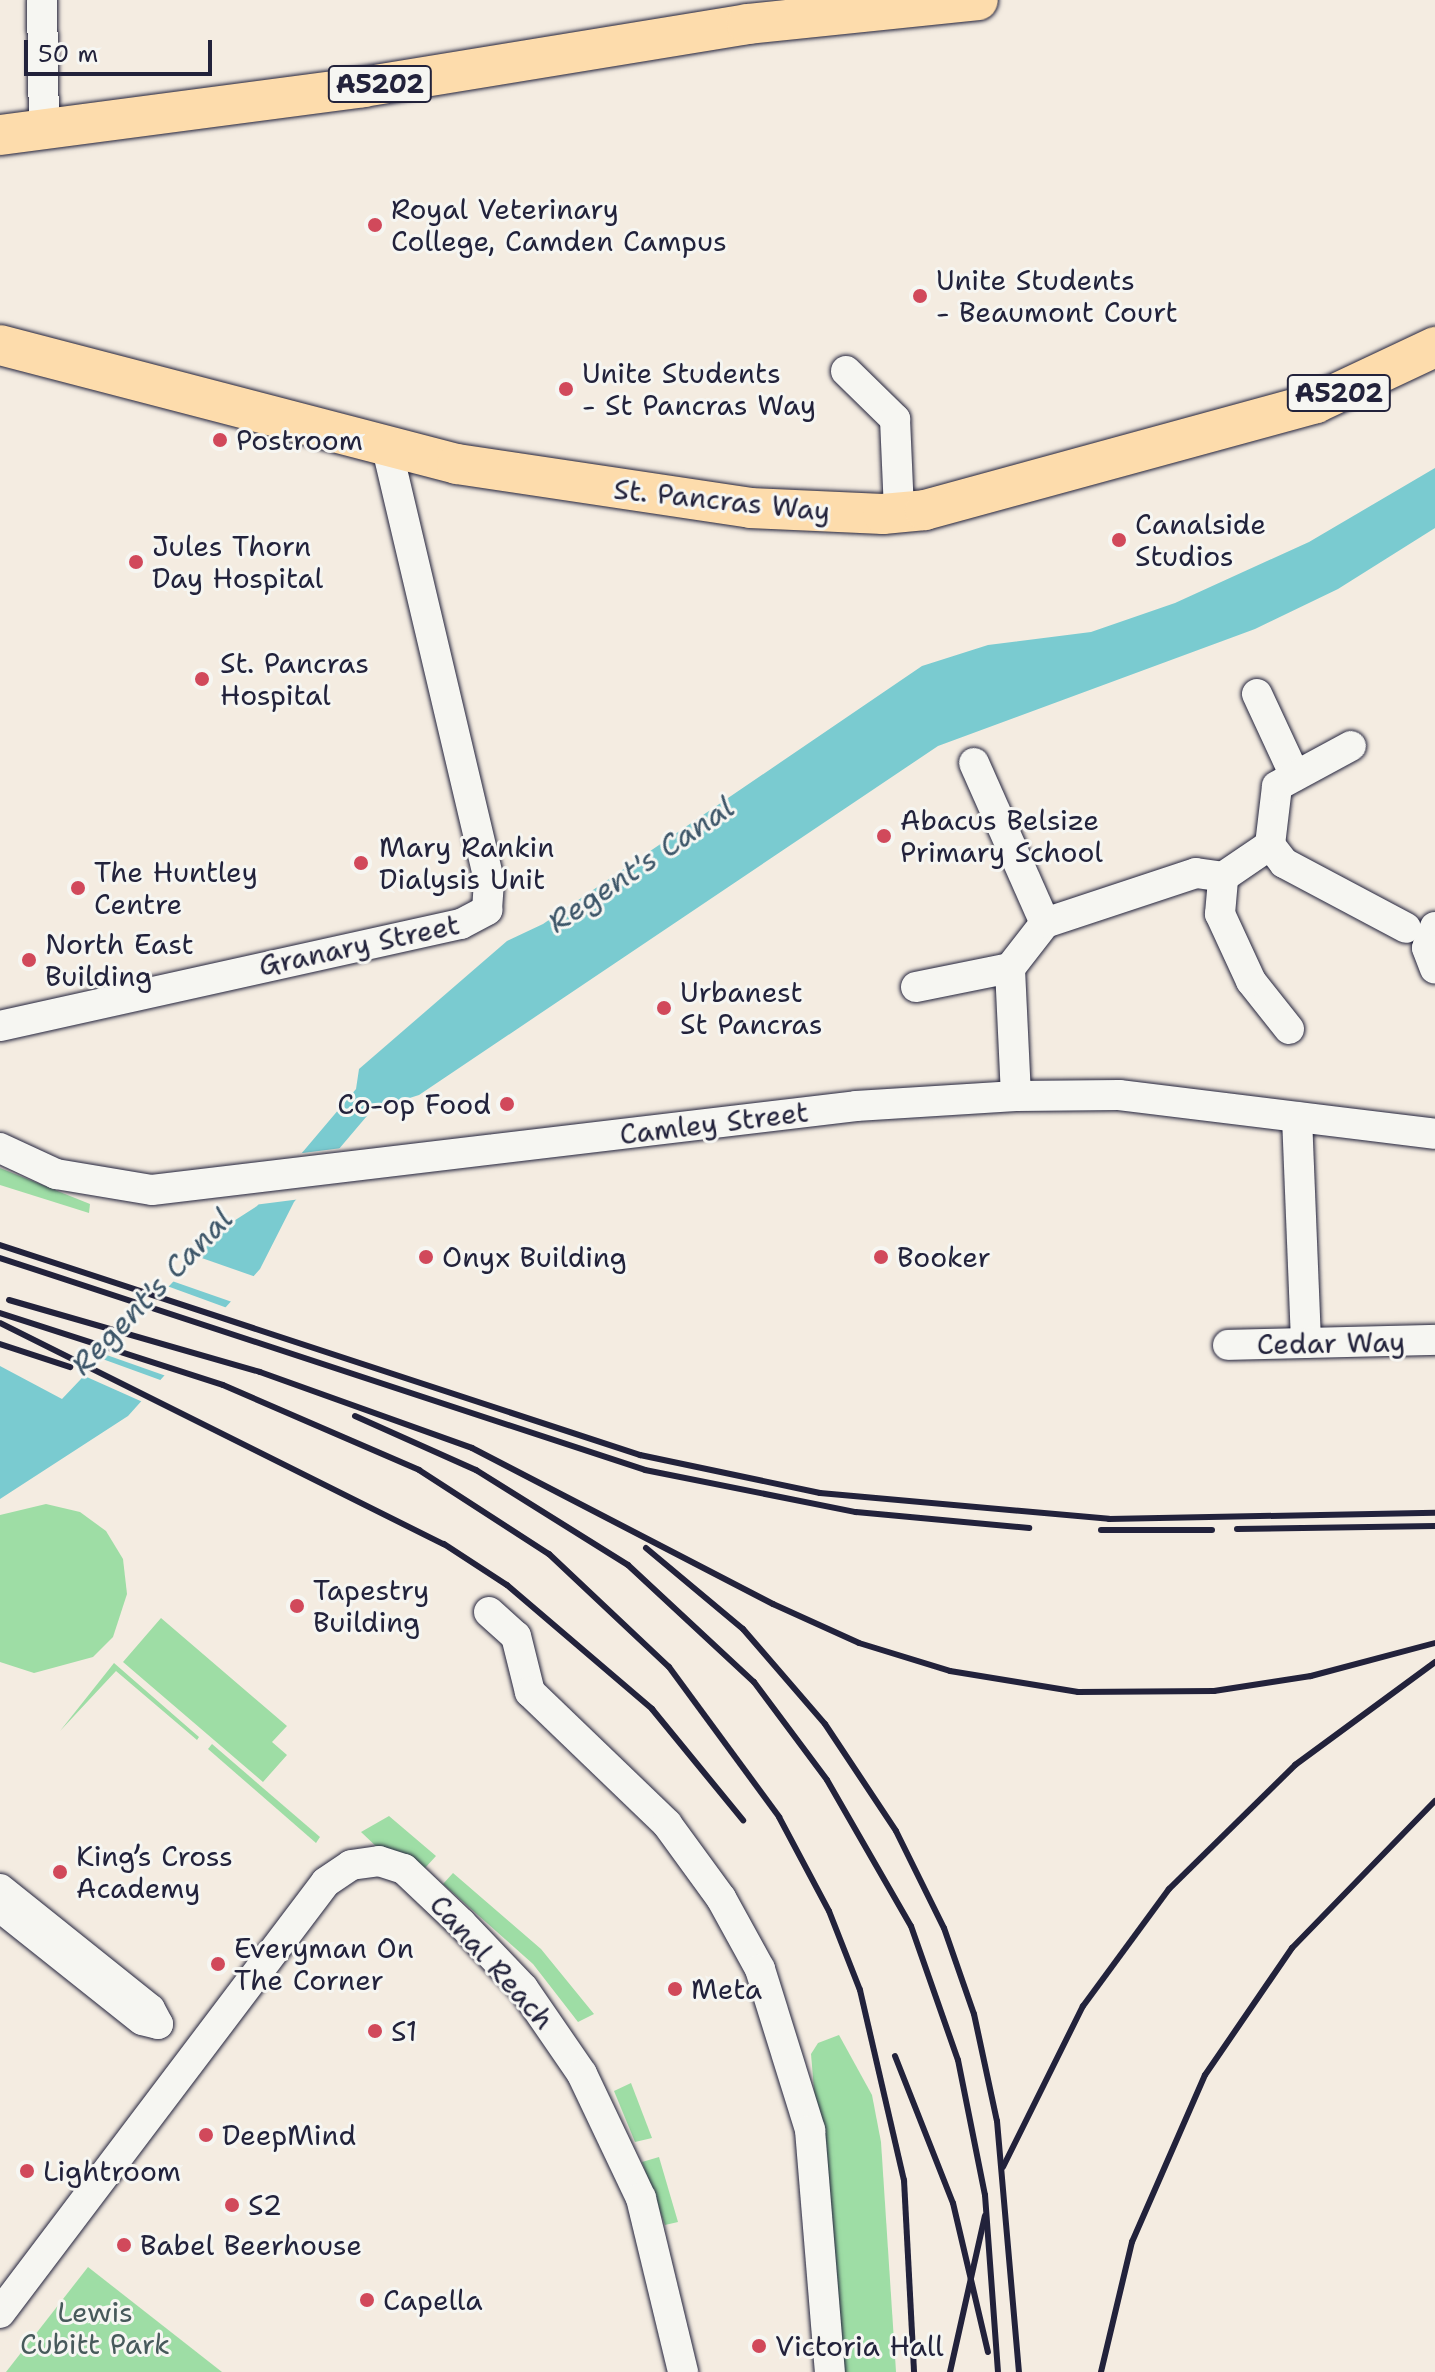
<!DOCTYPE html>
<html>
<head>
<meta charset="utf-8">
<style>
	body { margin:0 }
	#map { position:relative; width:1435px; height:2372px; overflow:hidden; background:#f4ece1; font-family:"Shantell Sans",sans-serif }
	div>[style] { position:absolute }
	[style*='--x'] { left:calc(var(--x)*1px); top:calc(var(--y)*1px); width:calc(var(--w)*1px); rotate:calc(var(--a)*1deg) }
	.green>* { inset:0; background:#9edda5 }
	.water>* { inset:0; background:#7acbd0 }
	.pier>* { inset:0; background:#f4ece1 }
	.roads { filter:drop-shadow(0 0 2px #22223b) drop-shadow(0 0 2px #22223b) }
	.minor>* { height:30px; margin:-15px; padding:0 15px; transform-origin:15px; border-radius:15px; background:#f6f6f2 }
	.major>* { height:40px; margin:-20px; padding:0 20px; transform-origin:20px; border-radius:20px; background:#fddcac }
	.rail>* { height:6px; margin:-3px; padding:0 3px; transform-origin:3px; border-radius:3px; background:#22223b }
	.dots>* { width:22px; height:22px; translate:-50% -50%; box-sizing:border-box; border:4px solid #f6f6f2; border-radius:50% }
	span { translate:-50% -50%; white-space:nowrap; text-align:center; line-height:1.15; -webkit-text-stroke:6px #f6f6f2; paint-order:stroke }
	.shield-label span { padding:2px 6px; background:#f6f6f2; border:2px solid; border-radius:6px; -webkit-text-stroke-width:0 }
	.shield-label { font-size:26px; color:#22223b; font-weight:700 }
	.poi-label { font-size:28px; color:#22223b }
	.left { translate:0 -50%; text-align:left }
	.right { translate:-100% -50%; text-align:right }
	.street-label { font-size:28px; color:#22223b }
	.park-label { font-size:28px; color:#475a5b }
	.water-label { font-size:30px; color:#3c5568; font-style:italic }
	.scale { position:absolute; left:24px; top:40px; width:188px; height:36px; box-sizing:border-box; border:4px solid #22223b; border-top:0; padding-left:10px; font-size:24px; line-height:28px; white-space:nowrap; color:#22223b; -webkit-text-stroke:6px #f6f6f2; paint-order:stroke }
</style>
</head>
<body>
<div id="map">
	<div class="green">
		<i style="clip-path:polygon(0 1168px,90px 1204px,89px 1213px,0 1185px)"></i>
		<i style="clip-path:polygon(46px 1504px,80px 1512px,106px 1531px,123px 1559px,127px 1594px,113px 1637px,93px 1657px,34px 1673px,0 1662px,0 1515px)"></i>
		<i style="clip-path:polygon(161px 1618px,287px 1726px,272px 1742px,287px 1755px,263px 1782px,123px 1662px)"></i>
		<i style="clip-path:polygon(114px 1663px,199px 1737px,197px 1740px,116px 1671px,60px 1731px)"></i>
		<i style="clip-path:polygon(212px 1744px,320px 1837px,316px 1843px,208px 1749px)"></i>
		<i style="clip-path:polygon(389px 1816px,436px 1856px,425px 1868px,403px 1853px,380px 1850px,361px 1832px)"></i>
		<i style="clip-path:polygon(453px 1873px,541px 1949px,594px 2014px,578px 2022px,533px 1964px,443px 1884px)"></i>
		<i style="clip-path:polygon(839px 2035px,872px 2095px,881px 2142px,896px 2372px,838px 2372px,811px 2054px,818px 2043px)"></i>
		<i style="clip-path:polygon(631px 2083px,652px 2138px,635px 2142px,614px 2091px)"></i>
		<i style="clip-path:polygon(659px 2157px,678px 2222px,665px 2225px,642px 2162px)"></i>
		<i style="clip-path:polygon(88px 2267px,222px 2372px,6px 2372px)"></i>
	</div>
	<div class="water">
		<i style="clip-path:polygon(1435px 468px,1435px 528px,1338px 589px,1255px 629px,938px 746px,419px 1095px,372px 1110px,294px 1202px,260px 1269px,128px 1416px,0 1499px,0 1366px,62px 1399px,226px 1226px,257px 1206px,356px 1089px,359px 1069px,507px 941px,543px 924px,922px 666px,988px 645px,1091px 632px,1175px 603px,1309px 542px)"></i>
	</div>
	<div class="pier">
		<i style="clip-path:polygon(342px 1148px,301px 1199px,253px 1205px,295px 1154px)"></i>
		<i style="clip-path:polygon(196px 1256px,256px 1277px,258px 1278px,235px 1303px,172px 1281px)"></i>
		<i style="clip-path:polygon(167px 1286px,230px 1309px,169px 1377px,101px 1353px)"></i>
		<i style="clip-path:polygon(97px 1357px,163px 1381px,165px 1381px,145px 1403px,80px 1374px)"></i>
	</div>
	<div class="roads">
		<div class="minor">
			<i style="--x:42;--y:0;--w:129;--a:89.1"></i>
			<i style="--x:846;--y:371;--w:69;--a:44.4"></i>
			<i style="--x:895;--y:419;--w:93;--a:87.5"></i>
			<i style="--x:1257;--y:694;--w:90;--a:65.1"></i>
			<i style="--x:974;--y:763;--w:175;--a:66.1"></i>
			<i style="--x:1270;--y:845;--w:23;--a:52"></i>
			<i style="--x:1284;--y:863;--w:138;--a:28"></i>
			<i style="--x:1435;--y:927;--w:22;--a:111"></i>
			<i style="--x:1427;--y:948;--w:22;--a:69"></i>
			<i style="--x:916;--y:987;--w:96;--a:-11.4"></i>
			<i style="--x:0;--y:1026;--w:472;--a:-12.5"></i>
			<i style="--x:461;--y:924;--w:30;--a:-28"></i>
			<i style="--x:487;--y:910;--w:30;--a:-86"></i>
			<i style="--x:489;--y:880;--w:443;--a:-103.3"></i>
			<i style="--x:1289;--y:1029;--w:61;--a:-128.4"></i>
			<i style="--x:1251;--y:981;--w:74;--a:-114.8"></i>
			<i style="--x:1220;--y:914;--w:37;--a:-85"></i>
			<i style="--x:1223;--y:877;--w:57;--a:-34.2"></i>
			<i style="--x:1270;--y:845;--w:59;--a:-83.2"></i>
			<i style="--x:1277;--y:786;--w:84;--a:-28.4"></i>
			<i style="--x:1016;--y:1096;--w:128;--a:-92.7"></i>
			<i style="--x:1010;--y:968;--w:57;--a:-52.1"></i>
			<i style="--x:1045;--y:923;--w:159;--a:-18.3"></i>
			<i style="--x:1196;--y:873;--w:27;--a:8"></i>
			<i style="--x:1297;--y:1117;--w:226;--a:87.7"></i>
			<i style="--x:0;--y:1148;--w:62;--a:24.9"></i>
			<i style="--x:56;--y:1174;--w:97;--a:9.5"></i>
			<i style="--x:152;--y:1190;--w:709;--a:-6.8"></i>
			<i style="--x:856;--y:1106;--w:160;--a:-3.6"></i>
			<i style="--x:1016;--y:1096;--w:103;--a:-0.6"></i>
			<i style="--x:1119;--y:1095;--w:318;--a:7"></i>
			<i style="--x:1228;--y:1345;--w:207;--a:-1.4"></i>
			<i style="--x:489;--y:1612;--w:36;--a:42"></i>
			<i style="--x:516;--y:1636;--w:58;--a:76"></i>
			<i style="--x:530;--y:1692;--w:190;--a:43.9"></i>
			<i style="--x:667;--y:1824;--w:92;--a:53.9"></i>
			<i style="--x:721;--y:1898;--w:81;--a:61.2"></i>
			<i style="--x:760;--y:1969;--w:169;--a:72.7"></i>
			<i style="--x:810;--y:2130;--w:243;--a:85.3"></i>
			<i style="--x:0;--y:1889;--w:192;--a:38.7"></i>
			<i style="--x:150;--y:2009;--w:17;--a:62"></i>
			<i style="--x:158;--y:2024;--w:16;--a:-166"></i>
			<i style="--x:142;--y:2020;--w:181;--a:-141.5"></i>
			<i style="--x:0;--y:2313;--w:540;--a:-52.9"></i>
			<i style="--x:326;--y:1882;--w:30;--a:-34"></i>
			<i style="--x:351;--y:1865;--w:28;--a:-8"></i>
			<i style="--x:379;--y:1861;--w:26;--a:18"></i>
			<i style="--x:404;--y:1869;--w:79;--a:43.5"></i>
			<i style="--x:461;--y:1923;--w:90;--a:46.4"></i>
			<i style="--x:523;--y:1988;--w:104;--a:55.5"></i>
			<i style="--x:582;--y:2074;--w:137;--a:64.6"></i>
			<i style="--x:641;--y:2198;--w:179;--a:76.4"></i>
		</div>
		<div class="major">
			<i style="--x:0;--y:135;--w:366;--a:-7.5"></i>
			<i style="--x:363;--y:87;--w:389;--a:-9.3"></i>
			<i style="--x:747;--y:24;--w:232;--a:-5.9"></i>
			<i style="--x:0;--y:345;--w:472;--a:14.6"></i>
			<i style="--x:457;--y:464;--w:296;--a:8.5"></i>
			<i style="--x:750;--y:508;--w:133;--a:2.6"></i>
			<i style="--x:883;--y:514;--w:42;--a:-5.4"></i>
			<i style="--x:925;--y:510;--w:405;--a:-15.3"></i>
			<i style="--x:1316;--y:403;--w:132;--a:-25.2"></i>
		</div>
	</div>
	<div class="rail">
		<i style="--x:0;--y:1245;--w:674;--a:18.17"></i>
		<i style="--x:640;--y:1455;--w:184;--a:11.9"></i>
		<i style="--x:820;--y:1493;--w:290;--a:5.1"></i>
		<i style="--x:1109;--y:1519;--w:326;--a:-1.1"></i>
		<i style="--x:0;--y:1258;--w:679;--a:18.19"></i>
		<i style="--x:645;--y:1470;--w:215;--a:11.3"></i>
		<i style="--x:856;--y:1512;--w:174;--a:5.3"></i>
		<i style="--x:9;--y:1300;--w:261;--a:16"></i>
		<i style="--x:260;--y:1372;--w:225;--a:19.7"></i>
		<i style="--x:472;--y:1448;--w:339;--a:27.4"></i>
		<i style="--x:773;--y:1604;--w:94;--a:24.4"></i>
		<i style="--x:859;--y:1643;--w:95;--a:17.1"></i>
		<i style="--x:950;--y:1671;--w:130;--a:9.3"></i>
		<i style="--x:1078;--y:1692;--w:136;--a:-0.4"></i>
		<i style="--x:1214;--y:1691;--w:98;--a:-8.8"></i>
		<i style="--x:1311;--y:1676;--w:128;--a:-14.9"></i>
		<i style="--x:0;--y:1313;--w:234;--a:17.9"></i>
		<i style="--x:223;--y:1385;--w:214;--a:23.4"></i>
		<i style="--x:419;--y:1470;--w:155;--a:32.9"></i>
		<i style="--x:549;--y:1554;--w:165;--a:43.3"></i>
		<i style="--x:669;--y:1667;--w:186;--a:53.7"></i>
		<i style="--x:779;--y:1817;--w:106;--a:62"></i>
		<i style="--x:829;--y:1911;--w:85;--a:68.6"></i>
		<i style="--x:860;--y:1990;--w:195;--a:77"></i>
		<i style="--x:904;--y:2180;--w:192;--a:87"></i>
		<i style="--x:0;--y:1323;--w:496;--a:26.5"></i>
		<i style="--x:444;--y:1544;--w:75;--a:33.1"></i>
		<i style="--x:507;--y:1585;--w:191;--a:40.5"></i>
		<i style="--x:652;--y:1709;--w:144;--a:50.7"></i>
		<i style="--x:0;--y:1344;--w:74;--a:18.2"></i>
		<i style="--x:355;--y:1416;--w:133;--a:24.1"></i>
		<i style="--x:476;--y:1470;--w:179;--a:32"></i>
		<i style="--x:628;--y:1565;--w:172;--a:42.9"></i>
		<i style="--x:754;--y:1682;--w:122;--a:53.3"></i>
		<i style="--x:827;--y:1780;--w:168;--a:60.1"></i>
		<i style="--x:911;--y:1926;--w:142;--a:70.7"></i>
		<i style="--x:958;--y:2060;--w:138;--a:78.7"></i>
		<i style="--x:985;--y:2195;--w:177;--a:85.8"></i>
		<i style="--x:1237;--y:1529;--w:198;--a:-0.9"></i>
		<i style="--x:1101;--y:1530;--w:111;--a:0"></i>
		<i style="--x:646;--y:1548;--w:126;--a:39.9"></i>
		<i style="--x:743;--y:1629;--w:125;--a:49.2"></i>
		<i style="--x:825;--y:1724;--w:128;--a:56.4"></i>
		<i style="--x:896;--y:1831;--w:108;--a:63.7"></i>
		<i style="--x:944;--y:1928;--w:91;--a:70.8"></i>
		<i style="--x:974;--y:2014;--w:109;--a:77.9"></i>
		<i style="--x:997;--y:2121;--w:252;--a:85"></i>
		<i style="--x:895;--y:2056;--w:158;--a:68.5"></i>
		<i style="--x:953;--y:2203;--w:153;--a:76.8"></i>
		<i style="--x:1003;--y:2167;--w:180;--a:-63.6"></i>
		<i style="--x:1083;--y:2006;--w:145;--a:-53.7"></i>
		<i style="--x:1169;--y:1889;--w:177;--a:-44.5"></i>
		<i style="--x:1295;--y:1765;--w:174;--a:-36.3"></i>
		<i style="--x:950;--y:2372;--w:160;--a:-77.4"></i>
		<i style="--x:1101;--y:2372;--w:134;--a:-76.6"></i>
		<i style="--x:1132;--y:2242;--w:182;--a:-66.4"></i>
		<i style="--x:1205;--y:2075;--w:154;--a:-55.6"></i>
		<i style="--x:1292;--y:1948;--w:205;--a:-45.8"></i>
	</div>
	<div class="dots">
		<i style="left:375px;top:225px;background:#d1495b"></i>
		<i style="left:920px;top:296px;background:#d1495b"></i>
		<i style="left:566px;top:389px;background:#d1495b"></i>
		<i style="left:220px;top:440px;background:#d1495b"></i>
		<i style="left:1119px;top:540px;background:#d1495b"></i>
		<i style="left:136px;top:562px;background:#d1495b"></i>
		<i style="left:202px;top:679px;background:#d1495b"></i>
		<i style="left:884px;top:836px;background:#d1495b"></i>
		<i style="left:361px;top:863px;background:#d1495b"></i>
		<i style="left:78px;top:888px;background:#d1495b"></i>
		<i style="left:29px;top:960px;background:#d1495b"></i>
		<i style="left:664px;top:1008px;background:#d1495b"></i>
		<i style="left:507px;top:1104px;background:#d1495b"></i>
		<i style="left:426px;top:1257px;background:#d1495b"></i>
		<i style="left:881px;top:1257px;background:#d1495b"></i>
		<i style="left:297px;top:1606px;background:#d1495b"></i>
		<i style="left:60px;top:1872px;background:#d1495b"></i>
		<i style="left:218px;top:1964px;background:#d1495b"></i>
		<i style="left:675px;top:1989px;background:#d1495b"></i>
		<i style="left:375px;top:2031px;background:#d1495b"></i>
		<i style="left:206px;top:2135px;background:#d1495b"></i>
		<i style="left:27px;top:2171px;background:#d1495b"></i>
		<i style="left:232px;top:2205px;background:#d1495b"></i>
		<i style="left:124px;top:2245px;background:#d1495b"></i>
		<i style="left:367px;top:2300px;background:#d1495b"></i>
		<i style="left:759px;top:2346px;background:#d1495b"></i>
	</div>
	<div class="shield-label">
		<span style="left:380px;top:84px">A5202</span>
		<span style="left:1339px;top:393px">A5202</span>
	</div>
	<div class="poi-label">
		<span class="left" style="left:391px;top:225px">Royal Veterinary<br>College, Camden Campus</span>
		<span class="left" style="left:936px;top:296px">Unite Students<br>- Beaumont Court</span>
		<span class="left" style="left:582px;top:389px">Unite Students<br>- St Pancras Way</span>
		<span class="left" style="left:236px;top:440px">Postroom</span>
		<span class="left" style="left:1135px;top:540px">Canalside<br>Studios</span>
		<span class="left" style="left:152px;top:562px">Jules Thorn<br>Day Hospital</span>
		<span class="left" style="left:220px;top:679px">St. Pancras<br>Hospital</span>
		<span class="left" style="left:900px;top:836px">Abacus Belsize<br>Primary School</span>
		<span class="left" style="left:379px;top:863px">Mary Rankin<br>Dialysis Unit</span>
		<span class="left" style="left:94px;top:888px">The Huntley<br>Centre</span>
		<span class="left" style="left:45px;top:960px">North East<br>Building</span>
		<span class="left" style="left:680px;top:1008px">Urbanest<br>St Pancras</span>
		<span class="right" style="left:491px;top:1104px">Co-op Food</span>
		<span class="left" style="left:442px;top:1257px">Onyx Building</span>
		<span class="left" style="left:897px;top:1257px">Booker</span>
		<span class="left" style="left:313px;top:1606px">Tapestry<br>Building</span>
		<span class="left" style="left:76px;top:1872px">King’s Cross<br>Academy</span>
		<span class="left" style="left:234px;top:1964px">Everyman On<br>The Corner</span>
		<span class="left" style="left:691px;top:1989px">Meta</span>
		<span class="left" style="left:391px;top:2031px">S1</span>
		<span class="left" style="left:222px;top:2135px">DeepMind</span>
		<span class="left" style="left:43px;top:2171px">Lightroom</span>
		<span class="left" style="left:248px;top:2205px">S2</span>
		<span class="left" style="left:140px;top:2245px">Babel Beerhouse</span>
		<span class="left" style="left:383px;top:2300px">Capella</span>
		<span class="left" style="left:775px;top:2346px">Victoria Hall</span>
	</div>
	<div class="street-label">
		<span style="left:722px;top:500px;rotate:6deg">St. Pancras Way</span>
		<span style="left:359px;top:945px;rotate:-12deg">Granary Street</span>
		<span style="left:714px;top:1123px;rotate:-7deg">Camley Street</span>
		<span style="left:1331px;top:1343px;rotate:-1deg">Cedar Way</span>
		<span style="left:492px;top:1962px;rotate:48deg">Canal Reach</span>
	</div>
	<div class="park-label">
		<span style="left:95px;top:2328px">Lewis<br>Cubitt Park</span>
	</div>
	<div class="water-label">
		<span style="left:641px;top:865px;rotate:-34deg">Regent's Canal</span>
		<span style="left:152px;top:1292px;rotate:-46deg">Regent's Canal</span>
	</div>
	<div class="scale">50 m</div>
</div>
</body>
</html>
